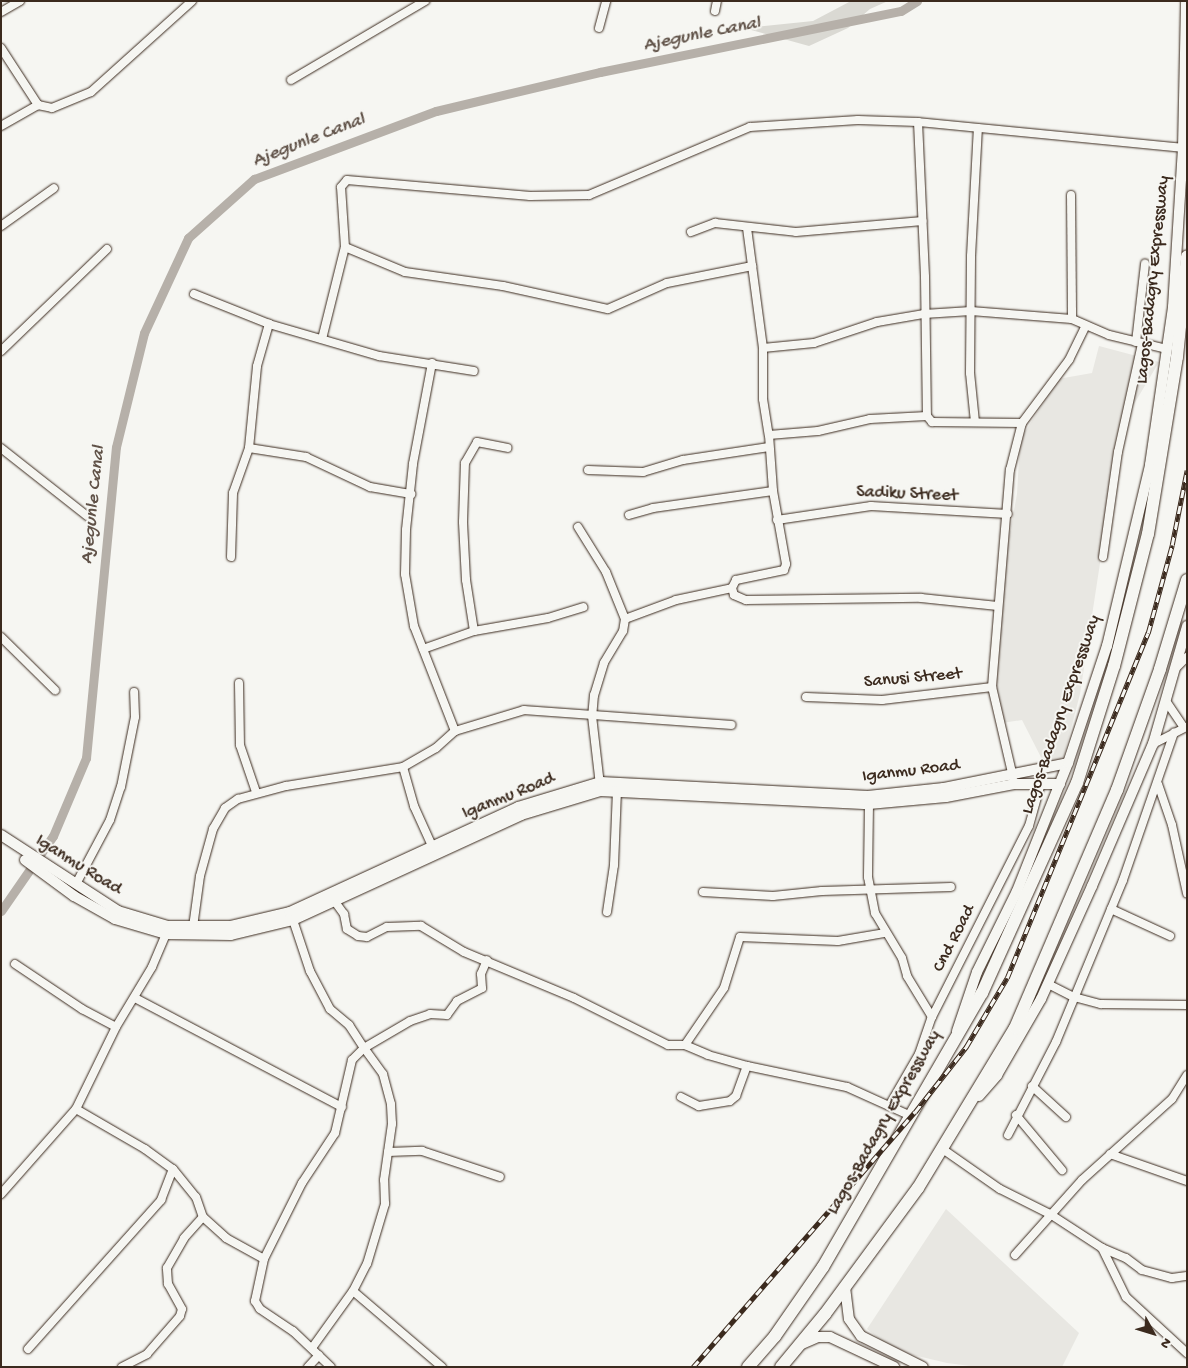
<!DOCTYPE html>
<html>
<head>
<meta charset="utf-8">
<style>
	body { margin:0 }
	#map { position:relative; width:1188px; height:1368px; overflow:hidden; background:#f6f6f2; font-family:"Gochi Hand",sans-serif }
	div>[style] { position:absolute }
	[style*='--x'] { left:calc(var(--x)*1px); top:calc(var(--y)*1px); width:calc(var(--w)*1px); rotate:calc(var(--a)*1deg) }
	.built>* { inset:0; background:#e8e7e2 }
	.green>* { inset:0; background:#dad9d3 }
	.canal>* { height:9px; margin:-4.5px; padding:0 4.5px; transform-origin:4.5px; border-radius:4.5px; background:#b6b0a9 }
	.roads { filter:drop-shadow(0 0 1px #3b2a1e) drop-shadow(0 0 1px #3b2a1e) }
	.minor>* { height:8px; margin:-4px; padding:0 4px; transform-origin:4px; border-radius:4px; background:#f6f6f2 }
	.major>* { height:10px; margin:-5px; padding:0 5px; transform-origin:5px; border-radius:5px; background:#f6f6f2 }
	.highway>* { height:12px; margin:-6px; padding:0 6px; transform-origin:6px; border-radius:6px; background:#f6f6f2 }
	.rail>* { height:4.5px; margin-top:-2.25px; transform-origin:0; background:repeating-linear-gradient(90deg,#f6f6f2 0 8px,#3b2a1e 0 16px); box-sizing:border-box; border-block:1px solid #3b2a1e }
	span { translate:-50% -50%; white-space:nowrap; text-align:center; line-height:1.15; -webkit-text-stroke:4px #f6f6f2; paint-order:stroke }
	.street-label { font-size:18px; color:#3b2a1e }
	.water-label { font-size:19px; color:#605248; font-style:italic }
	.frame { position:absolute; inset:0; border:2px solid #3b2a1e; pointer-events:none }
	.north { position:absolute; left:1128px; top:1308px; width:50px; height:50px; -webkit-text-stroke:4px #f6f6f2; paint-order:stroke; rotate:129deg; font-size:14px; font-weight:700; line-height:20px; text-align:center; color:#3b2a1e }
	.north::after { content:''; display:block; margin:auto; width:18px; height:22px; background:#3b2a1e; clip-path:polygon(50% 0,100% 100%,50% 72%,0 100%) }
</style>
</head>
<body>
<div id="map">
	<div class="built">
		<i style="clip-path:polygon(1099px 346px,1159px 362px,1121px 426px,1080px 694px,1064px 756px,1048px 771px,1022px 720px,1002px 723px,997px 705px,997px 639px,1007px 548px,1017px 494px,1020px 440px,1058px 379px,1092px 373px)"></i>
		<i style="clip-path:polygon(946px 1209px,1079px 1333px,1062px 1367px,978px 1367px,947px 1363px,909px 1354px,882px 1341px,867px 1329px)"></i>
	</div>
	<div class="green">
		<i style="clip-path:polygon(851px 1px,888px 1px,870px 9px,848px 28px,809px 46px,744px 28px,813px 21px)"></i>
	</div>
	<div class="canal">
		<i style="--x:1;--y:911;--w:91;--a:-55.3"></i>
		<i style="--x:53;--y:836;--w:85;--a:-67.1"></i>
		<i style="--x:86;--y:758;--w:312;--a:-84.5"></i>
		<i style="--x:116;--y:447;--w:117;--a:-76.2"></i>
		<i style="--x:144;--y:333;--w:105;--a:-65.1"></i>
		<i style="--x:188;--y:238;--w:89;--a:-41.8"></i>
		<i style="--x:254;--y:179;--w:194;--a:-20.5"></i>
		<i style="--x:436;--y:111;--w:169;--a:-13.4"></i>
		<i style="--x:600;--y:72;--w:307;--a:-11.5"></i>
		<i style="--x:901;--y:11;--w:19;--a:-32"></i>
	</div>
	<div class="roads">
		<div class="minor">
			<i style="--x:715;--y:11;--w:10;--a:-79"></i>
			<i style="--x:1;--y:12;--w:22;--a:-30"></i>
			<i style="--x:599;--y:28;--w:28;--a:-75"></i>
			<i style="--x:1;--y:48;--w:68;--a:57"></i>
			<i style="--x:291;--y:80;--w:156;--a:-30.5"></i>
			<i style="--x:38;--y:105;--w:14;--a:12"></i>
			<i style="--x:52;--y:108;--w:42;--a:-22.3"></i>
			<i style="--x:91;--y:92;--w:136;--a:-42"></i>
			<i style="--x:918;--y:122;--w:155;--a:87.4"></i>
			<i style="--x:925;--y:277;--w:139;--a:89.2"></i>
			<i style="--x:1;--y:126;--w:43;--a:-29.6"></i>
			<i style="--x:1071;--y:195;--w:124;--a:89.5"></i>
			<i style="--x:1;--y:226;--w:65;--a:-35.6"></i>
			<i style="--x:747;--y:228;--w:121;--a:82.4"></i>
			<i style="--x:763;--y:348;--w:51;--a:90"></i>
			<i style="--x:763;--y:399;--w:36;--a:81"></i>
			<i style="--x:769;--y:435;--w:56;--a:85.9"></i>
			<i style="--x:773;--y:491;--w:74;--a:79.9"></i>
			<i style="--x:786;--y:564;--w:6;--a:108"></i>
			<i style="--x:784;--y:570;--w:49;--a:168.2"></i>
			<i style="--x:736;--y:580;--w:9;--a:117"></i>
			<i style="--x:732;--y:588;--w:7;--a:74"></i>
			<i style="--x:734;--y:595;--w:13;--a:23"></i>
			<i style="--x:746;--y:600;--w:175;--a:-0.7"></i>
			<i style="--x:921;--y:598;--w:77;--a:5.9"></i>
			<i style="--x:691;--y:232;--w:26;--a:-21"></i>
			<i style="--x:715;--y:223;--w:81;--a:6.3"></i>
			<i style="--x:796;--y:232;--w:127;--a:-5"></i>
			<i style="--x:345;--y:247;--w:65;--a:22.6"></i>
			<i style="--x:405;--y:272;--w:99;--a:8.1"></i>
			<i style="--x:503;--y:286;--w:107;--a:12.4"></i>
			<i style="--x:608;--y:309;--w:64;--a:-23.8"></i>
			<i style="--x:667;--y:283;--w:87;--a:-11.3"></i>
			<i style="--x:194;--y:294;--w:81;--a:21.8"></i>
			<i style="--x:269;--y:324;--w:115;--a:16.2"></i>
			<i style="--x:379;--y:356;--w:96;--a:9"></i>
			<i style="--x:322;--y:339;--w:95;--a:-76"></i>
			<i style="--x:345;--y:247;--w:60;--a:-93.8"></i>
			<i style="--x:341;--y:187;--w:9;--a:-49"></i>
			<i style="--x:347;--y:180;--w:184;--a:5"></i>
			<i style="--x:530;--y:196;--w:59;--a:-1"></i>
			<i style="--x:589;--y:195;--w:175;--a:-22.9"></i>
			<i style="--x:750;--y:127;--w:108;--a:-3.7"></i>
			<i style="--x:858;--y:120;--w:60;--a:1.9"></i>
			<i style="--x:918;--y:122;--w:266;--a:5.6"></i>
			<i style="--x:1136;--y:342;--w:79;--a:-83.4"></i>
			<i style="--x:763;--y:348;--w:51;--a:-5.6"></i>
			<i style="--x:814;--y:343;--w:66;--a:-18.4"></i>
			<i style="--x:877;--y:322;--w:48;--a:-9.7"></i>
			<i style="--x:924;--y:314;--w:47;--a:-3.7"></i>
			<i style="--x:971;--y:311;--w:101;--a:4.5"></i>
			<i style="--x:1072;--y:319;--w:40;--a:23.4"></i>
			<i style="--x:1109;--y:335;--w:60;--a:13.6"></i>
			<i style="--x:1;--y:351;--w:147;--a:-43.9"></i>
			<i style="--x:432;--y:363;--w:103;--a:100.7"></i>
			<i style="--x:413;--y:464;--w:66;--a:96.1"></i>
			<i style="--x:406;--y:530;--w:44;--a:91.3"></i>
			<i style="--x:405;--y:574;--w:53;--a:80.2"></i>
			<i style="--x:414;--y:626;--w:113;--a:68.7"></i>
			<i style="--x:975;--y:422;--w:49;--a:-95.8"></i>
			<i style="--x:970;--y:373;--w:117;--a:-89.5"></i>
			<i style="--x:971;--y:256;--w:128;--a:-86.9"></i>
			<i style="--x:769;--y:435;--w:49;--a:-4.7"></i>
			<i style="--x:818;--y:431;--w:53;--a:-13"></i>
			<i style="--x:870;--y:419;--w:57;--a:-3"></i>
			<i style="--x:927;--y:416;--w:8;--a:50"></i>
			<i style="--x:932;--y:422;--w:90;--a:0.6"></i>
			<i style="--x:1;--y:448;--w:110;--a:38.3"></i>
			<i style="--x:249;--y:448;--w:58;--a:9"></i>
			<i style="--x:306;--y:457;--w:71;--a:25.1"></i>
			<i style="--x:370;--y:487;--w:42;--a:9.7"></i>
			<i style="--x:588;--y:470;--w:55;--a:2.1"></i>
			<i style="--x:643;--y:472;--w:42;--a:-16.7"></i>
			<i style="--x:683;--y:460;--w:87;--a:-8.6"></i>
			<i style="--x:629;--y:515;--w:25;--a:-16"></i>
			<i style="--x:653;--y:508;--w:121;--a:-8.1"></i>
			<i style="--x:777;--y:520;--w:95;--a:-8.5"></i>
			<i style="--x:871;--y:506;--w:137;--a:3.3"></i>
			<i style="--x:578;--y:527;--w:53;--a:58.1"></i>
			<i style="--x:606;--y:572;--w:51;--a:68"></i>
			<i style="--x:625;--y:619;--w:12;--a:99"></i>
			<i style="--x:623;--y:631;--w:37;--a:121"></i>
			<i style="--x:604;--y:663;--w:34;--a:107"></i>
			<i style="--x:594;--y:695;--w:21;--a:95"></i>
			<i style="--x:592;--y:716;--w:69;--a:83.4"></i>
			<i style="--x:231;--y:557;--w:64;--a:-88.2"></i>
			<i style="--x:233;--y:493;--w:48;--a:-70.4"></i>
			<i style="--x:249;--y:448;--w:82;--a:-84.4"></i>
			<i style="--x:257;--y:366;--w:44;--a:-74.1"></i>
			<i style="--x:1103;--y:557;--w:106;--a:-81.9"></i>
			<i style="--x:1118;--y:452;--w:111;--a:-77.5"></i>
			<i style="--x:625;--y:619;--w:54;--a:-20.4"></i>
			<i style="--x:676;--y:600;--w:57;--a:-12.1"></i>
			<i style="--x:474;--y:631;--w:52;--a:-98.9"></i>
			<i style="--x:466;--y:580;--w:58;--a:-93"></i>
			<i style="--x:463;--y:522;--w:59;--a:-88.1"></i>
			<i style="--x:465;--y:463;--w:24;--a:-60"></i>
			<i style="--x:477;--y:442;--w:31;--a:11"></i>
			<i style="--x:1;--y:637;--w:76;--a:44.5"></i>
			<i style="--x:423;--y:649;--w:54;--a:-19.4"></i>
			<i style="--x:474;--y:631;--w:75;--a:-10"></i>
			<i style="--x:548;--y:618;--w:37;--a:-17"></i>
			<i style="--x:1176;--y:668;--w:16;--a:-45"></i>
			<i style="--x:239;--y:683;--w:62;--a:89.1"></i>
			<i style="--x:240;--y:745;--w:50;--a:71.2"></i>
			<i style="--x:806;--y:697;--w:76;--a:2.3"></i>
			<i style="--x:882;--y:700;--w:111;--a:-6.7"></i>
			<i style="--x:1166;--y:701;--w:32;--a:56"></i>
			<i style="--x:1153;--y:744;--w:38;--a:-27"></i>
			<i style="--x:403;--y:767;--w:41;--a:74.2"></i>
			<i style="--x:414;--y:806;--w:46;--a:65.7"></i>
			<i style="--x:1013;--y:777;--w:92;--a:-103.1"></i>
			<i style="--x:992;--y:687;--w:218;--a:-85.3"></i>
			<i style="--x:1010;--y:470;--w:49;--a:-75.7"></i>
			<i style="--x:1022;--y:423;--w:79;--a:-53.3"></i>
			<i style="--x:1069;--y:360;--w:37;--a:-64"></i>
			<i style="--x:1158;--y:784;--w:43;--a:71.1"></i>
			<i style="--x:1172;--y:825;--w:70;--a:77.6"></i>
			<i style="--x:869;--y:804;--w:73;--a:90.8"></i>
			<i style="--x:868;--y:877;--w:37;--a:79"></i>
			<i style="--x:875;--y:913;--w:52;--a:59"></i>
			<i style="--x:902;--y:958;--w:19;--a:74"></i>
			<i style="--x:907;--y:976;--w:48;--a:58.6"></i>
			<i style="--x:76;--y:884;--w:72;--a:-62"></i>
			<i style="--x:110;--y:820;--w:35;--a:-72"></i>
			<i style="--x:121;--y:787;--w:71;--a:-78.7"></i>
			<i style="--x:135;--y:717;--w:25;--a:-92"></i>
			<i style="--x:703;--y:892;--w:70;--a:3.3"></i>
			<i style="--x:773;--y:896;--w:49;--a:-5.8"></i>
			<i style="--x:822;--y:891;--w:129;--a:-1.8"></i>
			<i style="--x:333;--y:899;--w:19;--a:54"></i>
			<i style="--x:344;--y:914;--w:15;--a:79"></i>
			<i style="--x:347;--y:929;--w:13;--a:32"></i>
			<i style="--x:358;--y:936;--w:9;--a:6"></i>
			<i style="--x:367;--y:937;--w:22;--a:-27"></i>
			<i style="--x:387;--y:927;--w:34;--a:-2"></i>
			<i style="--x:421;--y:926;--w:50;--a:31.2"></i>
			<i style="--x:464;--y:952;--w:119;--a:22.7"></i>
			<i style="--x:574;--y:998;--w:105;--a:26.6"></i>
			<i style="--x:668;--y:1045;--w:17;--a:0"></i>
			<i style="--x:685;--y:1045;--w:25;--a:23"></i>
			<i style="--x:708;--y:1055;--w:41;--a:15.8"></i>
			<i style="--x:747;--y:1066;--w:102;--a:11.9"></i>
			<i style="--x:847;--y:1087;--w:70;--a:24.4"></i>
			<i style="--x:1111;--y:909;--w:65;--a:24.6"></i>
			<i style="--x:607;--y:912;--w:48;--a:-81.5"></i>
			<i style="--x:614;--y:865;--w:74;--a:-87.7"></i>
			<i style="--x:293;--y:920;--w:54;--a:71.6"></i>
			<i style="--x:310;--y:971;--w:43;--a:62.2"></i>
			<i style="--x:330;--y:1009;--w:25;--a:40"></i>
			<i style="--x:349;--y:1025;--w:27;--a:57"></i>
			<i style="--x:364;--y:1048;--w:17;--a:135"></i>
			<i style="--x:352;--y:1060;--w:75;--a:103.1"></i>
			<i style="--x:335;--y:1133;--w:60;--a:123.4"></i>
			<i style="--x:302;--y:1183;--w:85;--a:116.6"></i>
			<i style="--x:264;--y:1259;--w:43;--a:102.1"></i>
			<i style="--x:255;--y:1301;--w:9;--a:58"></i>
			<i style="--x:260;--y:1309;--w:40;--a:34"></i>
			<i style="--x:293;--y:1331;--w:52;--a:43.5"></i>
			<i style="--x:193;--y:927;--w:51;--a:-82.2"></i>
			<i style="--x:200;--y:876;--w:49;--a:-74.5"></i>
			<i style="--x:213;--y:829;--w:24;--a:-60"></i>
			<i style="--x:225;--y:808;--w:16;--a:-35"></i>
			<i style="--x:238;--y:799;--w:50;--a:-15.2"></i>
			<i style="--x:286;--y:786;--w:119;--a:-9.2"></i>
			<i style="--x:403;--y:767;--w:38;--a:-30"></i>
			<i style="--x:436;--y:748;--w:25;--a:-42"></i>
			<i style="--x:455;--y:731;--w:72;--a:-16.9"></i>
			<i style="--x:524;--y:710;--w:208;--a:4.1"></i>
			<i style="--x:15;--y:964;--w:81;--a:33.9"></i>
			<i style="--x:82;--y:1009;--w:38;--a:28"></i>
			<i style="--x:1048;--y:984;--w:29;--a:27"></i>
			<i style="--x:1074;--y:997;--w:28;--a:15"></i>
			<i style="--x:1101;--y:1004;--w:86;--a:0.7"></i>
			<i style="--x:135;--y:998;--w:234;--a:27.8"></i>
			<i style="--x:685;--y:1045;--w:69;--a:-55.6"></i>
			<i style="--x:724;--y:988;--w:53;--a:-72.6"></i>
			<i style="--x:740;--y:937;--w:98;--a:2.3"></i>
			<i style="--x:838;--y:941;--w:48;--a:-9.7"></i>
			<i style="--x:1032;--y:1086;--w:46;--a:42.4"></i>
			<i style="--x:681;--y:1097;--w:20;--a:27"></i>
			<i style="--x:699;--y:1106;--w:31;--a:-9"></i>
			<i style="--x:730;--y:1101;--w:8;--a:-40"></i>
			<i style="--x:736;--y:1096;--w:32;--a:-70"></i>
			<i style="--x:889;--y:1106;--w:60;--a:-60"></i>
			<i style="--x:919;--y:1054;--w:39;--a:-71"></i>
			<i style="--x:932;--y:1017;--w:214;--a:-63.1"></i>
			<i style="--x:1029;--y:826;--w:45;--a:-74.4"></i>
			<i style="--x:76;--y:1109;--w:80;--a:30.1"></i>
			<i style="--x:145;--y:1149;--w:34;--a:36"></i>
			<i style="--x:173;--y:1169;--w:36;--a:51"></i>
			<i style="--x:196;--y:1197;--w:21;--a:71"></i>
			<i style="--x:203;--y:1217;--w:31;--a:42"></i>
			<i style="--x:226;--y:1238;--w:43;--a:28.9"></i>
			<i style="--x:1016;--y:1115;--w:72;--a:50.1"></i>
			<i style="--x:1008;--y:1135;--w:105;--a:-62.7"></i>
			<i style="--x:1056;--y:1042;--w:175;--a:-67.5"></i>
			<i style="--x:1123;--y:880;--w:156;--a:-70.9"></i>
			<i style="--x:944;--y:1150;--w:68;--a:34.9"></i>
			<i style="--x:1000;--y:1189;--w:56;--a:26.6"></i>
			<i style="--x:1050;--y:1214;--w:62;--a:33.2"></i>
			<i style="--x:1102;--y:1248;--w:55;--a:63.9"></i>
			<i style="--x:1126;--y:1297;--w:83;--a:42.6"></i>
			<i style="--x:388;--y:1152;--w:34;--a:-2"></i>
			<i style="--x:422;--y:1151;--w:82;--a:18.4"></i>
			<i style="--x:1110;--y:1154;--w:82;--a:19.3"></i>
			<i style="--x:1;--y:1194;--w:113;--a:-48.6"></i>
			<i style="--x:76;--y:1109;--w:91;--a:-64"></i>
			<i style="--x:116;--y:1027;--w:70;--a:-59"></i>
			<i style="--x:152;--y:967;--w:36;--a:-67"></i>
			<i style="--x:1102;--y:1248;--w:26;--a:23"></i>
			<i style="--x:1126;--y:1258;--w:20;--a:37"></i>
			<i style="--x:1142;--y:1270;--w:31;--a:15"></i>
			<i style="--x:1172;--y:1278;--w:15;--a:-8"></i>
			<i style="--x:1015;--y:1255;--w:101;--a:-48.2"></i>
			<i style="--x:1082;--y:1180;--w:121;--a:-42"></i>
			<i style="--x:1172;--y:1099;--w:28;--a:-58"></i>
			<i style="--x:353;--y:1291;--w:117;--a:40.5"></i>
			<i style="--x:312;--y:1348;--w:70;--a:-54.3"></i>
			<i style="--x:353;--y:1291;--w:30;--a:-63"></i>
			<i style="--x:367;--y:1264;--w:63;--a:-73.3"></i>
			<i style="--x:385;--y:1204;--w:24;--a:-92"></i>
			<i style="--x:384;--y:1180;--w:57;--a:-81.9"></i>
			<i style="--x:392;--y:1124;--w:20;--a:-93"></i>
			<i style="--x:391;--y:1104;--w:31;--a:-105"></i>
			<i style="--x:383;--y:1074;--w:32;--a:-126"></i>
			<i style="--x:364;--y:1048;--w:53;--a:-30.4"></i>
			<i style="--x:410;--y:1021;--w:21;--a:-19"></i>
			<i style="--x:430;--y:1014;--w:17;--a:3"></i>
			<i style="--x:447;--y:1015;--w:17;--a:-54"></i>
			<i style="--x:457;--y:1001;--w:28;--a:-27"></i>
			<i style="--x:482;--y:988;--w:14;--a:-94"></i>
			<i style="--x:481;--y:974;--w:15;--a:-67"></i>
			<i style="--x:28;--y:1349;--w:200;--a:-48.2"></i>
			<i style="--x:161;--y:1200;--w:33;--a:-69"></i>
			<i style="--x:122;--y:1367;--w:28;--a:-27"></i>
			<i style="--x:147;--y:1354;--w:50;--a:-49"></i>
			<i style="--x:180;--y:1316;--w:7;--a:-74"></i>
			<i style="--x:182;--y:1309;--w:29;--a:-119"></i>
			<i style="--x:168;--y:1284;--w:16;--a:-94"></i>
			<i style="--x:167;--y:1268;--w:34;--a:-60"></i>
			<i style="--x:184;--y:1238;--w:28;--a:-48"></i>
			<i style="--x:308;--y:1367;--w:16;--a:-47"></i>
		</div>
		<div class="major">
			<i style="--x:1;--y:835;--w:140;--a:33"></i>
			<i style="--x:118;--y:911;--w:52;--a:16.7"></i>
			<i style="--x:168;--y:926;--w:62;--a:0"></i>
			<i style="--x:230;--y:926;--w:62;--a:-13.1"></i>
			<i style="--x:290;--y:912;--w:251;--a:-24.7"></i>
			<i style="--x:518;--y:807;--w:87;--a:-16.8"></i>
			<i style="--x:601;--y:782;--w:267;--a:3"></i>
			<i style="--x:868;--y:796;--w:76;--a:-6"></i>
			<i style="--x:944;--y:788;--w:126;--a:-11.4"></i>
			<i style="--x:25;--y:860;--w:61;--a:36.3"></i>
			<i style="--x:74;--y:896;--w:47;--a:29.3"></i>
			<i style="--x:115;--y:919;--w:53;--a:16.4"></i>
			<i style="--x:166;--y:934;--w:65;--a:0.9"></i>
			<i style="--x:231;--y:935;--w:64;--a:-13.6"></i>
			<i style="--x:293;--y:920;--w:251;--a:-24.7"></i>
			<i style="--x:521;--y:815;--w:83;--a:-16.9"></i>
			<i style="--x:600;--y:791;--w:269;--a:2.8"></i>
			<i style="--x:869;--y:804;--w:77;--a:-5.2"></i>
			<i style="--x:946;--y:797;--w:69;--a:-10.8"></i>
			<i style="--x:1014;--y:784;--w:46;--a:0"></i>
			<i style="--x:957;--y:1031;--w:62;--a:-71.3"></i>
			<i style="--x:977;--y:972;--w:90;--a:-63.7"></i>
			<i style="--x:1017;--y:891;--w:138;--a:-68.3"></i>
			<i style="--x:1068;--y:763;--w:123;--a:-71.6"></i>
			<i style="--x:1107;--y:646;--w:186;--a:-76.6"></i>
			<i style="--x:1150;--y:465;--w:160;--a:-81.7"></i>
			<i style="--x:1173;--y:307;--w:159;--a:-86.4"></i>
			<i style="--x:1183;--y:148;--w:147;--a:-88.8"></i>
			<i style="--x:979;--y:1096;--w:28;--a:-49"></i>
			<i style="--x:997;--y:1075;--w:88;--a:-59.9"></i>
			<i style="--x:1041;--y:999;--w:124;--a:-65.7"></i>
			<i style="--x:1092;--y:886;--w:155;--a:-66.8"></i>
			<i style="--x:1153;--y:744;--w:123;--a:-73.9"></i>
			<i style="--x:845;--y:1287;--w:32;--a:83"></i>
			<i style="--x:849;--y:1319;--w:21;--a:55"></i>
			<i style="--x:861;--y:1336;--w:69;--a:26.6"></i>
			<i style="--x:802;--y:1344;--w:17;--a:-24"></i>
			<i style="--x:818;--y:1337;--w:12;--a:0"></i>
			<i style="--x:830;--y:1337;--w:71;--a:25.1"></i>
		</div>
		<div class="highway">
			<i style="--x:748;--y:1367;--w:41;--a:-48.9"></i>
			<i style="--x:775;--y:1336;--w:84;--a:-55.2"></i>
			<i style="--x:823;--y:1267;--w:317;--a:-59.9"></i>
			<i style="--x:982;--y:993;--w:230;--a:-65.7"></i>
			<i style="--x:1077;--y:783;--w:123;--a:-72.5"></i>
			<i style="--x:1114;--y:666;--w:136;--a:-75.6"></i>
			<i style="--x:1148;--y:534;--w:179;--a:-80.7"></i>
			<i style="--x:1177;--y:357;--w:101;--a:-84.3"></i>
			<i style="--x:781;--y:1367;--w:69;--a:-50.3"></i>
			<i style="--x:825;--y:1314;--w:157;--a:-53.6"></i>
			<i style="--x:918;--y:1188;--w:187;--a:-58.8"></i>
			<i style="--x:1015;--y:1028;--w:259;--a:-66.8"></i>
			<i style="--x:1117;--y:790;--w:128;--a:-70.4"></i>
			<i style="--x:1160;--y:669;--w:93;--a:-73.1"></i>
		</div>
	</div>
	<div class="rail">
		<i style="--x:693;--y:1367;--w:338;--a:-49"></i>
		<i style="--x:915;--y:1112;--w:83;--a:-51.9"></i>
		<i style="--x:966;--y:1047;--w:80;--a:-59.3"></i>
		<i style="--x:1007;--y:978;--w:373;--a:-67.8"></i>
		<i style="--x:1148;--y:633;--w:91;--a:-74.7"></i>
		<i style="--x:1172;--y:545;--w:76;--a:-78.7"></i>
	</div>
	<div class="street-label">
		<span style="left:1154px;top:280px;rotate:-84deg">Lagos-Badagry Expressway</span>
		<span style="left:907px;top:495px;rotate:2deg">Sadiku Street</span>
		<span style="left:913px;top:679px;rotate:-5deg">Sanusi Street</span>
		<span style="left:1062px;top:715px;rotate:-71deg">Lagos-Badagry Expressway</span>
		<span style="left:911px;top:772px;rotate:-7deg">Iganmu Road</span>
		<span style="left:509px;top:797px;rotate:-22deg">Iganmu Road</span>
		<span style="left:78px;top:866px;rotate:32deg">Iganmu Road</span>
		<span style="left:955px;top:939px;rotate:-63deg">Cnd Road</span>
		<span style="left:885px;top:1123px;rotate:-60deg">Lagos-Badagry Expressway</span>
	</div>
	<div class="water-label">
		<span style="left:702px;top:35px;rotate:-11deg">Ajegunle Canal</span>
		<span style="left:309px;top:141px;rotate:-21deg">Ajegunle Canal</span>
		<span style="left:94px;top:505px;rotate:-84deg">Ajegunle Canal</span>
	</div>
	<div class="frame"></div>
	<div class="north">N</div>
</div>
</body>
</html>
